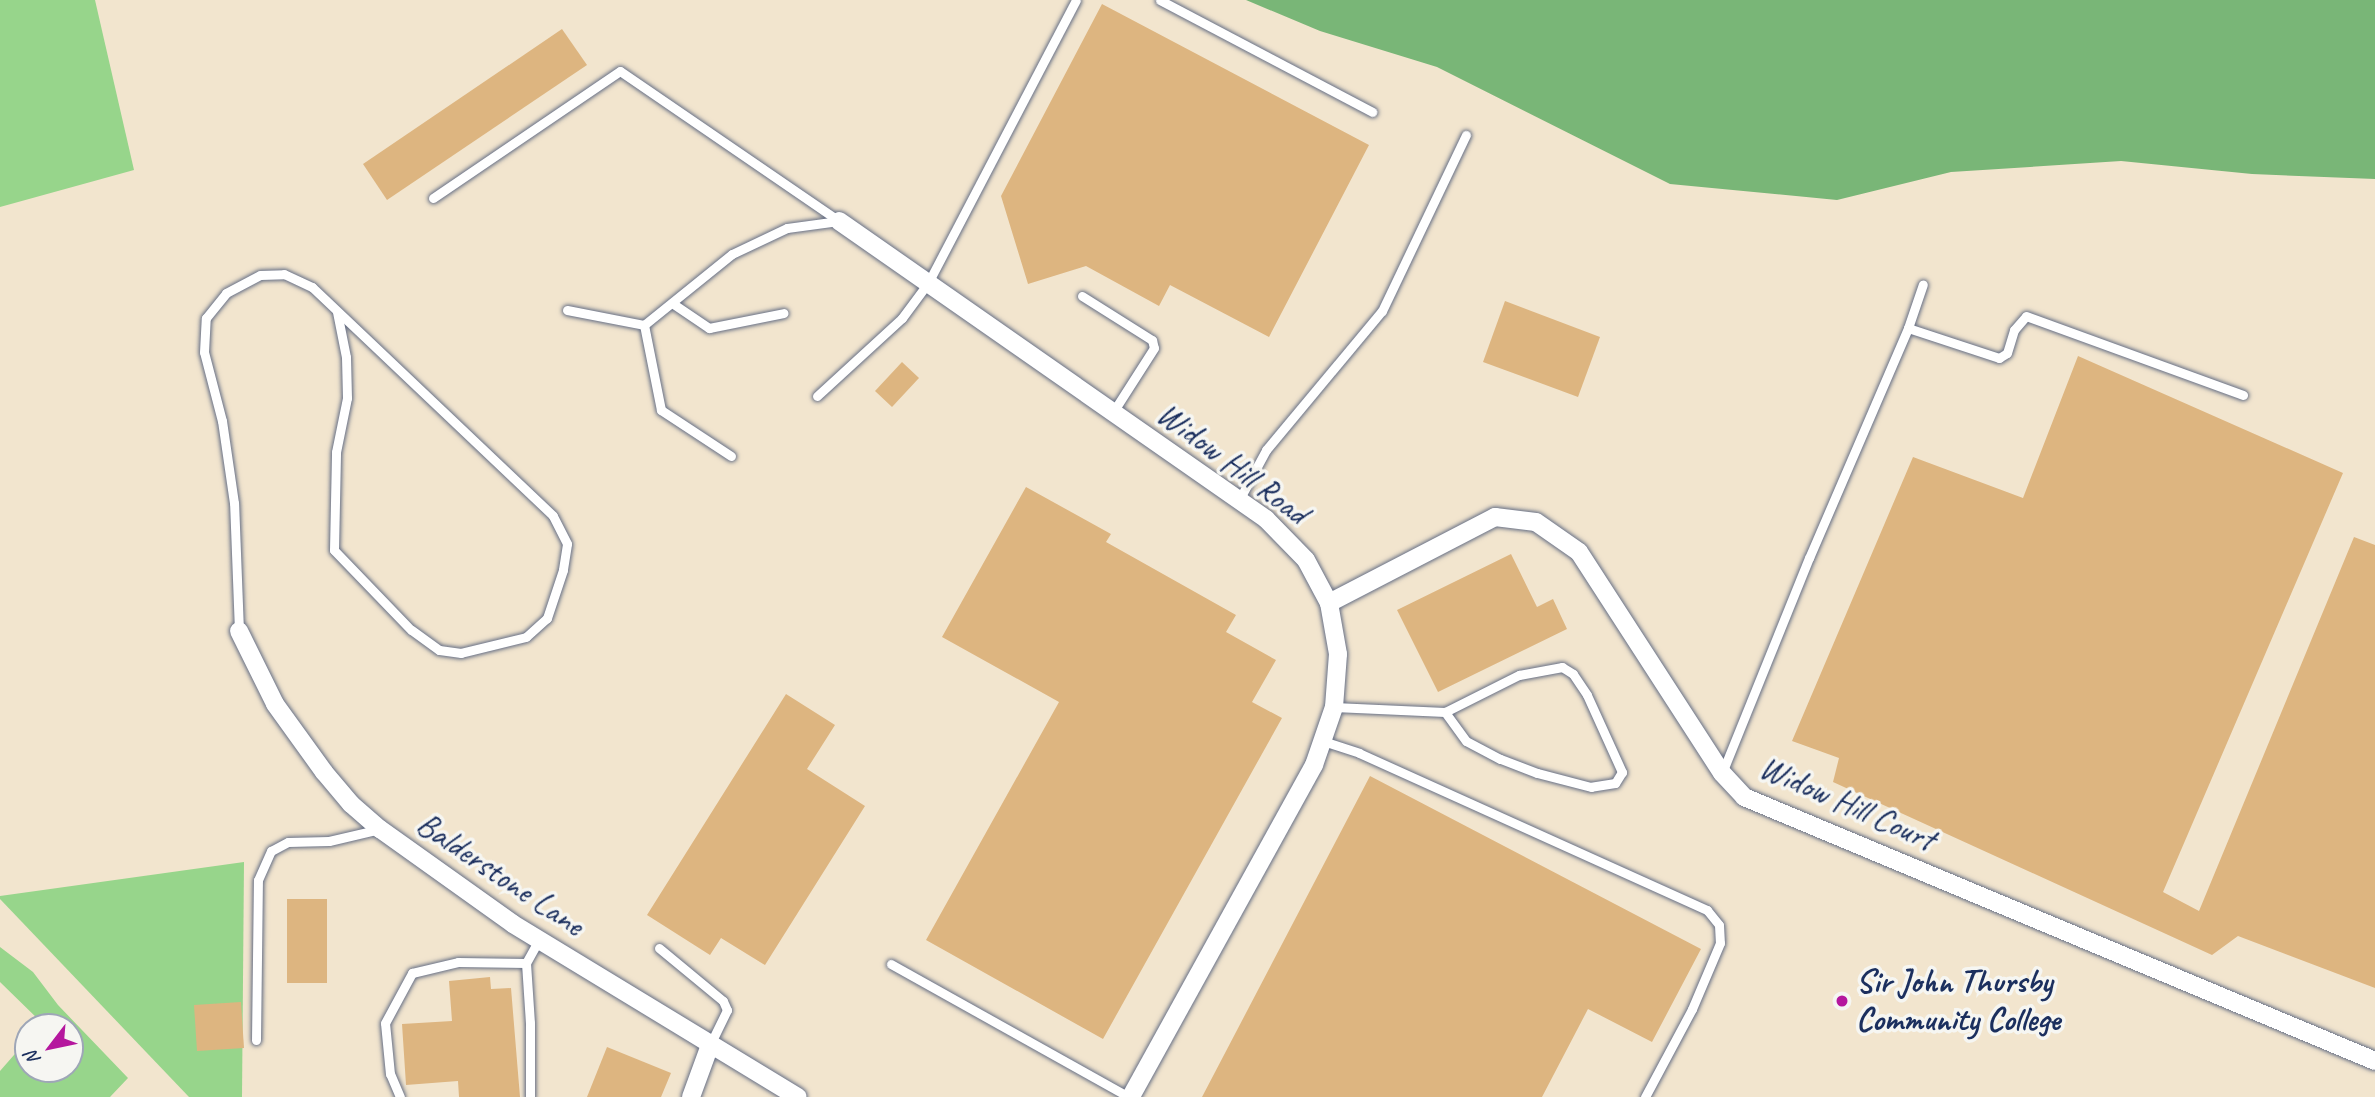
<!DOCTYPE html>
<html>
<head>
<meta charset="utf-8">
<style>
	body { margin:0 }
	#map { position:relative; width:2375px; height:1097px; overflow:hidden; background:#f2e5ce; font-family:Caveat,sans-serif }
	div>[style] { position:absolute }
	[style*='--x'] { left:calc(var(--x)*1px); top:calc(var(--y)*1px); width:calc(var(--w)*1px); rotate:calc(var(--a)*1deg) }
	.green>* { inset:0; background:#97d58b }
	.forest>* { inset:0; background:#79b677 }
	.building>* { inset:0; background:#ddb580 }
	.roads { filter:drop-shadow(0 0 2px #666f85) drop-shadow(0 0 2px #666f85) }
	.service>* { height:9px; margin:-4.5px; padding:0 4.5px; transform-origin:4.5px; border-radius:4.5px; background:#fff }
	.minor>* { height:18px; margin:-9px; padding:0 9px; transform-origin:9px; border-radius:9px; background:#fff }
	.dots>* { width:19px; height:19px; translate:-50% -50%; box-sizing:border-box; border:4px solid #f6f6f2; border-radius:50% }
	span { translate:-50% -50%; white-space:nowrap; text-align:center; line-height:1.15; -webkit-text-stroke:7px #f6f6f2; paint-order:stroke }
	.street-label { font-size:33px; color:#1b2f5e }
	.poi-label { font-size:33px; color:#1b2f5e; font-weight:700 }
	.left { translate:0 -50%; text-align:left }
	.north { position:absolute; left:14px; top:1013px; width:70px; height:70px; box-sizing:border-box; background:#f6f6f2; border:2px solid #9ea6b7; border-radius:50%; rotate:238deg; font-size:19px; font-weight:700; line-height:28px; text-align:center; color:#1b2f5e }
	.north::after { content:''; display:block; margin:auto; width:24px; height:32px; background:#b5179e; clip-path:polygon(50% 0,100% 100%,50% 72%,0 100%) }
</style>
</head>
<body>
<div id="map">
	<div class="green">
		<i style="clip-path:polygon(0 0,95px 0,134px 170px,0 207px)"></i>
		<i style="clip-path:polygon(244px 862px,242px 1097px,189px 1097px,0 899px,0 896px)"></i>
		<i style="clip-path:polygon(0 947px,33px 972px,58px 1005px,128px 1078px,110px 1097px,0 1097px,0 1071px,28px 1039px,28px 1069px,70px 1069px,70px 1027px,39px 1027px,42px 1023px,0 982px)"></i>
	</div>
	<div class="forest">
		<i style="clip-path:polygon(1246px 0,2375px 0,2375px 179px,2252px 174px,2121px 161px,1951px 172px,1837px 200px,1670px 184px,1437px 67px,1320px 31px)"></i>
	</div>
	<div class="building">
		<i style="clip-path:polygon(1102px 4px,1369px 145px,1269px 337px,1170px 285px,1159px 306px,1086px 266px,1028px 284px,1001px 196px)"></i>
		<i style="clip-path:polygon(562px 29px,587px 65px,387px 200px,363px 164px)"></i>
		<i style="clip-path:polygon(1505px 301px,1600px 337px,1578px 397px,1483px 362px)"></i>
		<i style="clip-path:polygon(2078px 356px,2343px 473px,2163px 892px,2199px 911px,2354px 537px,2375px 545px,2375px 988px,2238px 936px,2212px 955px,1833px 782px,1839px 758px,1792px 741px,1913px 457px,2023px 498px)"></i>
		<i style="clip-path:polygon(902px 362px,919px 378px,892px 407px,875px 391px)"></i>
		<i style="clip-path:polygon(1026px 487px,1111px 534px,1106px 542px,1236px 615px,1226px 632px,1276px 660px,1252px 702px,1282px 718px,1103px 1039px,926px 940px,1059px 702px,942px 637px)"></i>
		<i style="clip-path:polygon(1511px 554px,1537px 607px,1553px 599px,1567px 629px,1438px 692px,1397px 610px)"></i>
		<i style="clip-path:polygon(786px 694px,835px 725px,807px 769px,865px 806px,765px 965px,721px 938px,710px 955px,647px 915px)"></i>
		<i style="clip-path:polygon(1370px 776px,1701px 949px,1652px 1042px,1588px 1009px,1542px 1097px,1202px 1097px)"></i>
		<i style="clip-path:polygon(287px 899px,327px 899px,327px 983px,287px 983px)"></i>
		<i style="clip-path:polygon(490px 977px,491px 989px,511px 988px,520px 1097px,459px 1097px,458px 1081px,406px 1085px,402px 1024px,452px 1021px,449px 981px)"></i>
		<i style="clip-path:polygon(241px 1002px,244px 1048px,197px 1051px,194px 1005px)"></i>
		<i style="clip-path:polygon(607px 1047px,671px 1073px,661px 1097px,587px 1097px)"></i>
	</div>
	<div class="roads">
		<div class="service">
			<i style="--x:1160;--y:0;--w:240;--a:27.8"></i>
			<i style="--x:433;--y:198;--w:226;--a:-34.2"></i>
			<i style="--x:620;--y:71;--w:265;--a:34.4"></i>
			<i style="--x:1082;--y:296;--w:83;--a:32.2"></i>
			<i style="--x:1152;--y:340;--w:8;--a:76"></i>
			<i style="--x:1154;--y:348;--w:76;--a:122.6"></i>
			<i style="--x:672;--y:303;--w:45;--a:34"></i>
			<i style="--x:709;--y:328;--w:76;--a:-11.3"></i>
			<i style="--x:567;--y:310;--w:78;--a:11"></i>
			<i style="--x:1908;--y:328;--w:96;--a:18.2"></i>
			<i style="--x:1999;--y:358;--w:9;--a:-32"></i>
			<i style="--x:2007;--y:353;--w:24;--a:-73"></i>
			<i style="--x:2014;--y:330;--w:18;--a:-49"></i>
			<i style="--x:2026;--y:316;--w:231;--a:20"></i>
			<i style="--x:817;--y:396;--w:115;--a:-42.5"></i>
			<i style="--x:902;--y:318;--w:44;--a:-53.4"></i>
			<i style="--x:928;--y:283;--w:319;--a:-62.4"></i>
			<i style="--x:731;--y:456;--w:84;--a:-146.7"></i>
			<i style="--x:661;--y:410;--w:87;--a:-101.3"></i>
			<i style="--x:644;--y:325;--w:113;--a:-38.9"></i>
			<i style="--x:732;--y:254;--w:61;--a:-25.3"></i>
			<i style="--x:787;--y:228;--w:52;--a:-7.7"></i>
			<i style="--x:1239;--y:500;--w:57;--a:-61.6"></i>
			<i style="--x:1266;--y:450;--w:181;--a:-50.2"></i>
			<i style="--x:1382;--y:311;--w:195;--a:-64.5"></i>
			<i style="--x:239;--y:631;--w:128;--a:-92.2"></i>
			<i style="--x:234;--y:503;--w:83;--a:-98.3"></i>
			<i style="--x:222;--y:421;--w:71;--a:-104.6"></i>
			<i style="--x:204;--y:352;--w:34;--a:-87"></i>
			<i style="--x:206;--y:318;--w:32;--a:-51"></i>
			<i style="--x:226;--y:293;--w:38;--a:-28"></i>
			<i style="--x:260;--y:275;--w:24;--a:-2"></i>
			<i style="--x:284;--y:274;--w:31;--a:25"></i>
			<i style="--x:312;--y:287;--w:332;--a:43.5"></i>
			<i style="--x:553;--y:516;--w:31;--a:63"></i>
			<i style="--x:567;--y:544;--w:26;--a:99"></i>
			<i style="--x:563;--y:570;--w:51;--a:108.4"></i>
			<i style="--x:547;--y:618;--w:28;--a:138"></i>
			<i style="--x:526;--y:637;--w:67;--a:166.2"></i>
			<i style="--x:461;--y:653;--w:22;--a:-172"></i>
			<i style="--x:439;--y:650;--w:34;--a:-144"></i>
			<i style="--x:411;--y:630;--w:111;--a:-133.9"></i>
			<i style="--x:334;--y:550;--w:98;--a:-88.8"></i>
			<i style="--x:336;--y:452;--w:55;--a:-78.5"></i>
			<i style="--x:347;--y:398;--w:41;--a:-91.4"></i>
			<i style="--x:346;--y:357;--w:46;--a:-101.3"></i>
			<i style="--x:1334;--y:707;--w:111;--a:2.6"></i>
			<i style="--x:1445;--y:712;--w:83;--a:-26.6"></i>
			<i style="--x:1519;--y:675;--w:44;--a:-10.5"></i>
			<i style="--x:1562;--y:667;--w:13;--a:32"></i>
			<i style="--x:1573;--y:674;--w:25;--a:56"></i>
			<i style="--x:1587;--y:695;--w:85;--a:65.6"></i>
			<i style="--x:1622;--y:772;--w:13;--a:122"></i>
			<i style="--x:1615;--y:783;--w:24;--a:171"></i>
			<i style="--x:1591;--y:787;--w:56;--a:-165.5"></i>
			<i style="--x:1537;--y:773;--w:40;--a:-159"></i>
			<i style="--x:1500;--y:759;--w:38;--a:-152"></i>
			<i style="--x:1466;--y:741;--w:36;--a:-126"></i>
			<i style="--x:1323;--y:741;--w:38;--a:18"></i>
			<i style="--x:1359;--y:753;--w:382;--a:24.3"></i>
			<i style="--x:1707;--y:910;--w:19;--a:51"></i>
			<i style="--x:1719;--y:925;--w:18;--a:87"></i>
			<i style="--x:1720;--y:943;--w:72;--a:113"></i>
			<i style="--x:1692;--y:1009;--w:100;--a:118.1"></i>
			<i style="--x:1722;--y:773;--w:232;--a:-68"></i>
			<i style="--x:1809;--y:558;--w:250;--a:-66.7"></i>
			<i style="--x:1908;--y:328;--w:46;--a:-71.2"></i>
			<i style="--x:659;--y:948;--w:83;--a:39.6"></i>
			<i style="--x:723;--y:1001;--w:10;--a:66"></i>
			<i style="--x:727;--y:1010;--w:39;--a:116"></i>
			<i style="--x:526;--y:963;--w:60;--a:86.2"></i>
			<i style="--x:530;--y:1023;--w:74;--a:90"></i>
			<i style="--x:891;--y:964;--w:273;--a:29.2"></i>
			<i style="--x:256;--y:1040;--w:160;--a:-89.3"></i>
			<i style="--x:258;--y:880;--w:32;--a:-66"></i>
			<i style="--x:271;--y:851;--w:19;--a:-28"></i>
			<i style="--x:288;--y:842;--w:41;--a:-1.4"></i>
			<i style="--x:329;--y:841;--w:52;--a:-13.2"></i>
			<i style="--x:400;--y:1097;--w:25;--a:-113"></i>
			<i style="--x:390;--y:1074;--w:51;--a:-95.6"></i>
			<i style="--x:385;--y:1023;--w:57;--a:-61.6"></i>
			<i style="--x:412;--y:973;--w:47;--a:-13.4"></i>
			<i style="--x:458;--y:962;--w:68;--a:0.8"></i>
			<i style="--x:526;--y:963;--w:26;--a:-61"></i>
		</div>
		<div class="minor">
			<i style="--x:839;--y:221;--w:521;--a:34.91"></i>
			<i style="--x:1266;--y:519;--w:57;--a:45.7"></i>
			<i style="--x:1306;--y:560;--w:49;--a:61.9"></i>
			<i style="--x:1329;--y:603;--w:52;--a:80"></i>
			<i style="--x:1338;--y:654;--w:53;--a:94.3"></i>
			<i style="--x:1334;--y:707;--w:61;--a:109"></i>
			<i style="--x:1314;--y:765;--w:379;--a:118.9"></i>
			<i style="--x:1329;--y:603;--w:187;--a:-27.4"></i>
			<i style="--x:1495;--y:517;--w:41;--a:7"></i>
			<i style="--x:1536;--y:522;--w:52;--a:34.9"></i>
			<i style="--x:1579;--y:552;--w:263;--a:57.1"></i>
			<i style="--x:1722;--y:773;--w:33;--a:47"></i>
			<i style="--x:1744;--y:797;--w:684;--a:22.7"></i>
			<i style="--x:239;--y:631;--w:81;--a:63.7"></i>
			<i style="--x:275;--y:704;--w:84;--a:54.2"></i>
			<i style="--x:324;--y:772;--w:42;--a:49.8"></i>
			<i style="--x:351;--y:804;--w:38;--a:41"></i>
			<i style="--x:380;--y:829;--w:163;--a:35.5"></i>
			<i style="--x:513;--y:924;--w:333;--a:31.3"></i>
			<i style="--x:691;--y:1097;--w:55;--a:-69.9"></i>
		</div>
	</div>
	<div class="dots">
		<i style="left:1842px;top:1001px;background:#b5179e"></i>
	</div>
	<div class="street-label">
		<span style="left:1232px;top:464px;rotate:37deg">Widow Hill Road</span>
		<span style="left:1847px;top:804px;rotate:24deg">Widow Hill Court</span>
		<span style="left:500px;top:875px;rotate:34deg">Balderstone Lane</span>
	</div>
	<div class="poi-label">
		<span class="left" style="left:1856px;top:1001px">Sir John Thursby<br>Community College</span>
	</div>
	<div class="north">N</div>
</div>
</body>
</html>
